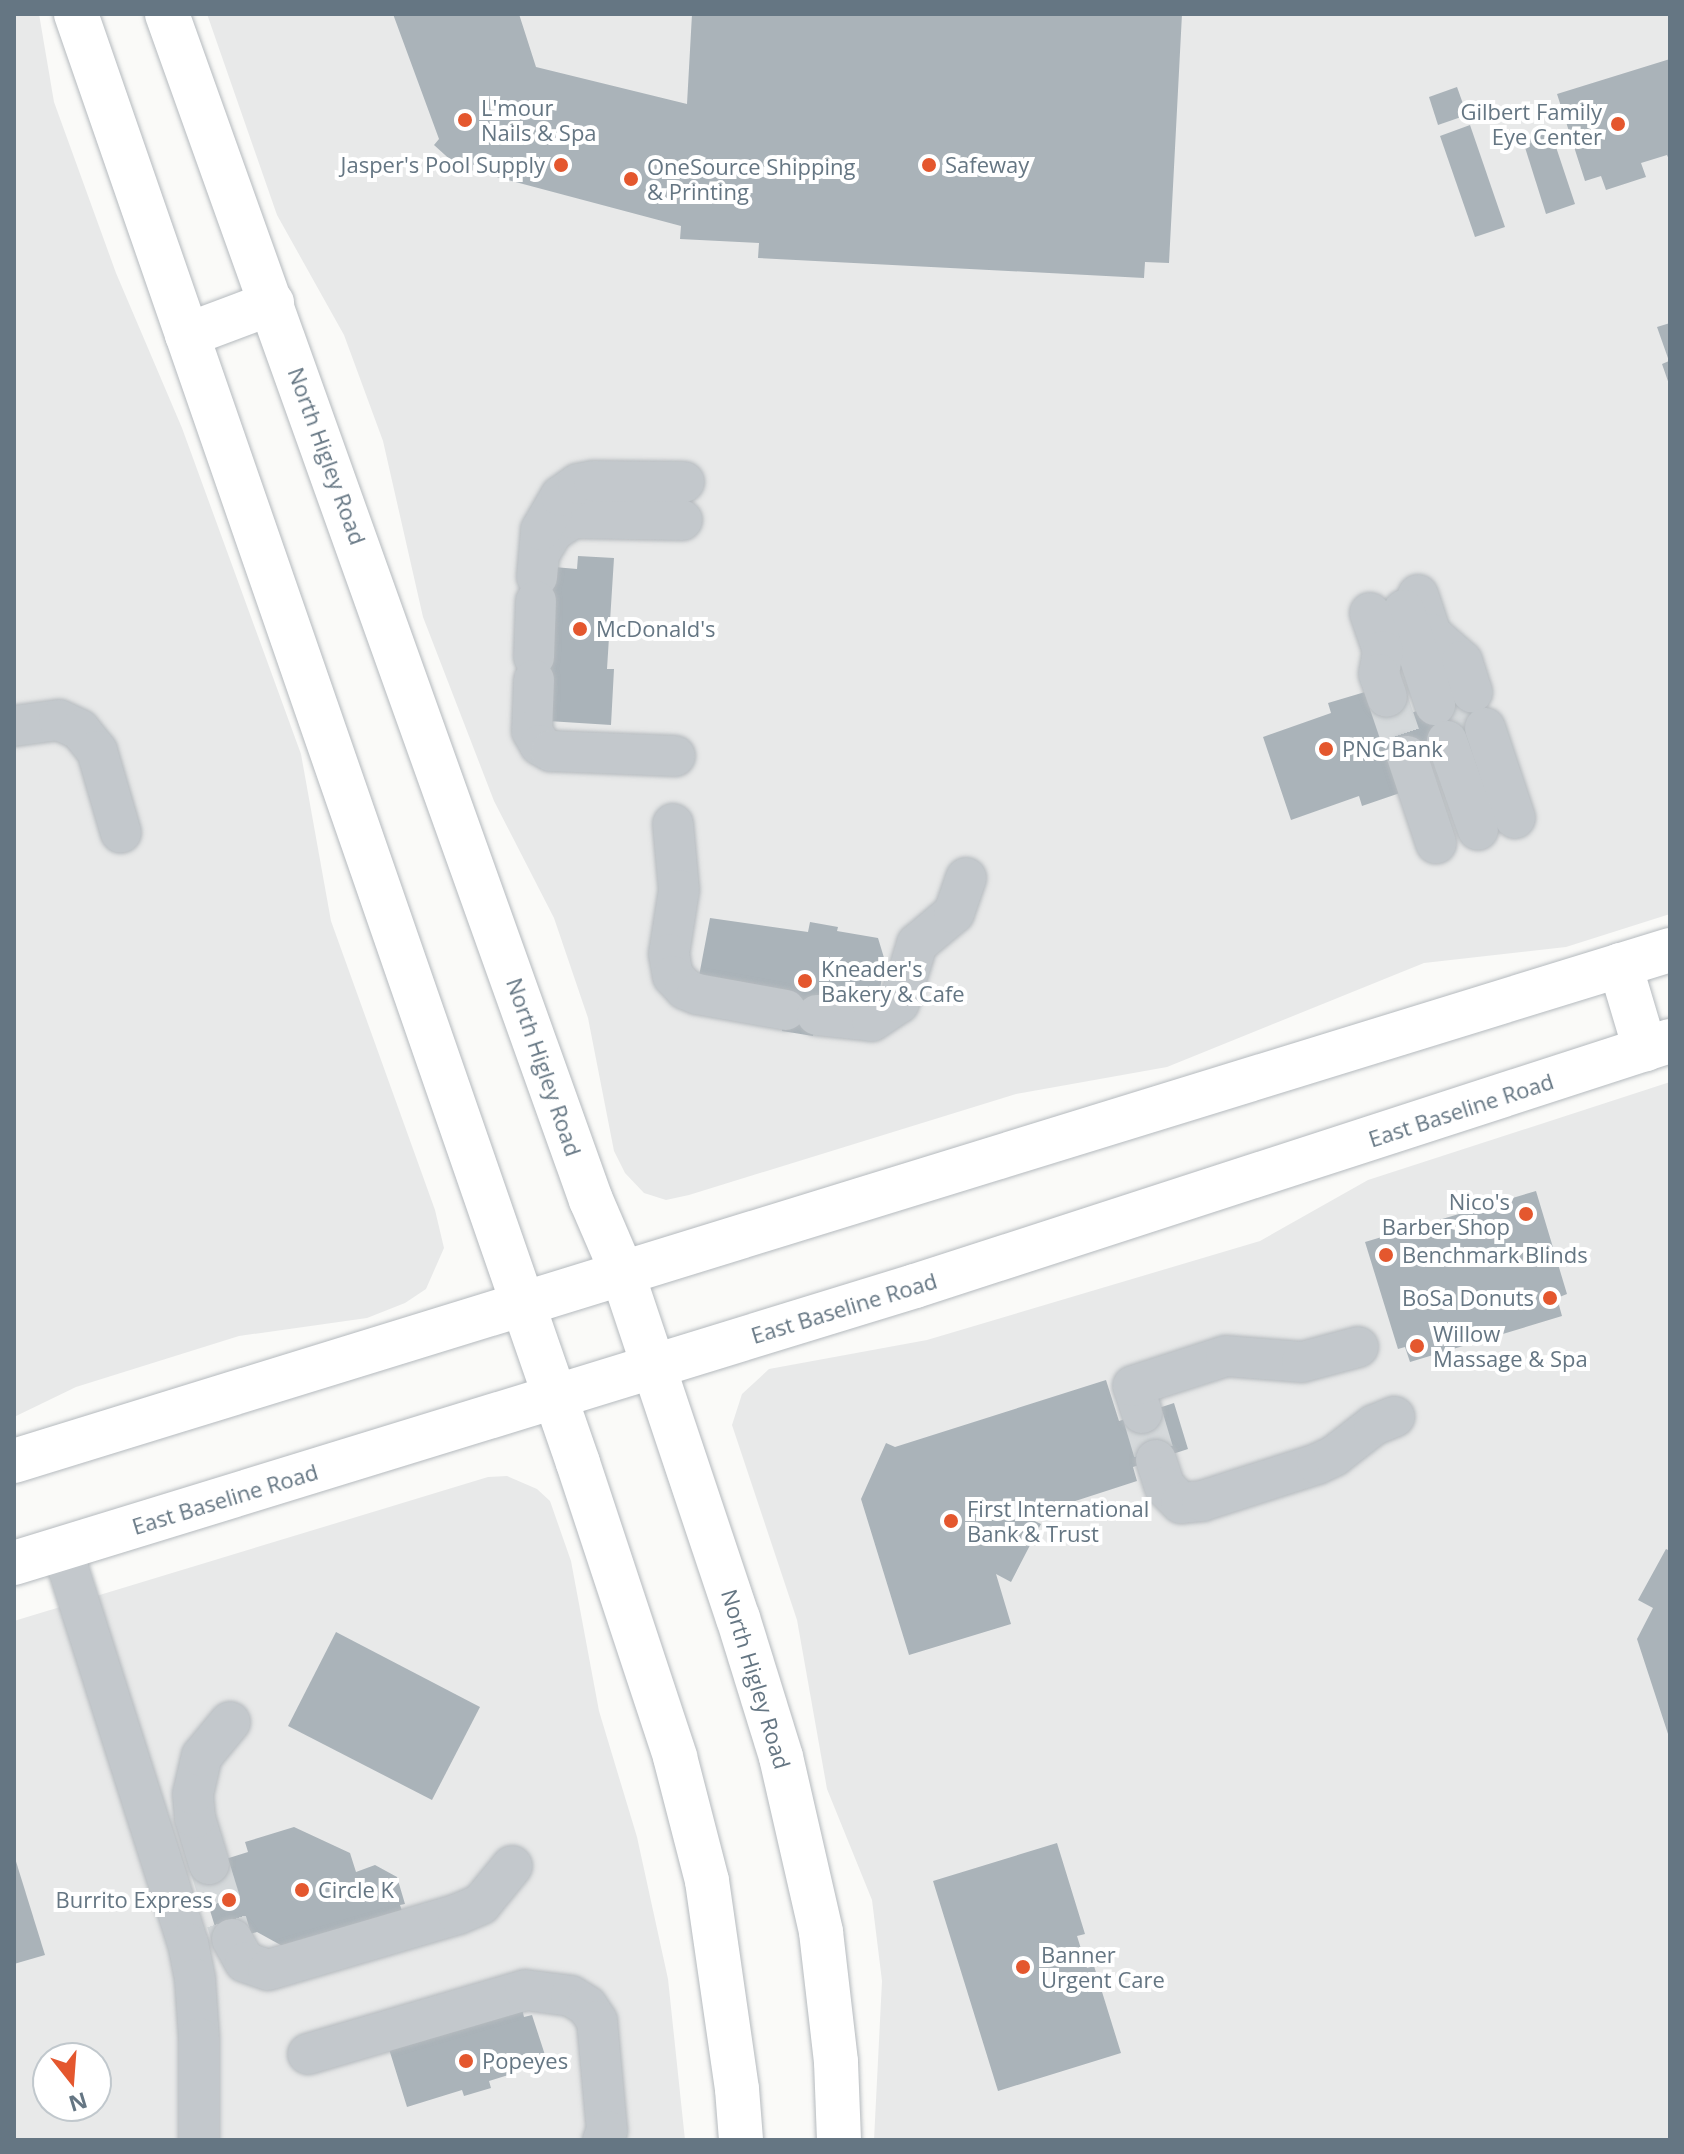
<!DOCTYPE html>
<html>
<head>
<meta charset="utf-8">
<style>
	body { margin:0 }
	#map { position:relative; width:1684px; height:2154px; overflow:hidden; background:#fafaf8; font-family:"Open Sans",sans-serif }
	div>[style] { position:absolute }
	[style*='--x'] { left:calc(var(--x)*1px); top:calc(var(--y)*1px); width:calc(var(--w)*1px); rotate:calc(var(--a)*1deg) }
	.built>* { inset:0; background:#e8e9e9 }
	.building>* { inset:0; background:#aab3b9 }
	.minor-tunnel>* { height:40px; margin-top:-20px; transform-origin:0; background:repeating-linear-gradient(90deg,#d5d9db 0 40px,transparent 0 60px) }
	.roads { filter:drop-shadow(0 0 2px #b5babe) drop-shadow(0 0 2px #b5babe) }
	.minor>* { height:40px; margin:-20px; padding:0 20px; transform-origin:20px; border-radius:20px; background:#c3c8cc }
	.major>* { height:44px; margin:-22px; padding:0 22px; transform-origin:22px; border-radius:22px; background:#fff }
	.dots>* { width:22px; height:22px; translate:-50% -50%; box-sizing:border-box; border:4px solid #fff; border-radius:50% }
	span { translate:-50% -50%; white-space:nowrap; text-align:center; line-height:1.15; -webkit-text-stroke:8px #fff; paint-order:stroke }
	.poi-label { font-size:22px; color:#657683 }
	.left { translate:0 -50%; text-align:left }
	.right { translate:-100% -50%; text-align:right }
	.street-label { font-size:22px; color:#657683 }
	.frame { position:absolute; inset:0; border:16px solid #657683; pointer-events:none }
	.north { position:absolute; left:32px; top:2042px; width:80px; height:80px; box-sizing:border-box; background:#fff; border:2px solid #c1c8cd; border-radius:50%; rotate:163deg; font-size:22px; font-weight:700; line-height:32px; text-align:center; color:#657683 }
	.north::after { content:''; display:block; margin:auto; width:28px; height:36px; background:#e4572e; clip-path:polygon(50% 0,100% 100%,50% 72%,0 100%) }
</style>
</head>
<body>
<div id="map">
	<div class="built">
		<i style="clip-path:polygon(14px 14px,39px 14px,54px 102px,116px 273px,182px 428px,301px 754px,331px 921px,435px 1210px,444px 1248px,426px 1289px,405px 1303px,367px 1318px,239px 1336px,76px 1387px,14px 1417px)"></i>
		<i style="clip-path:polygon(207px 14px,1670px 14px,1670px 914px,1566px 947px,1424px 963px,1167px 1067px,1016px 1094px,689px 1195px,666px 1200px,644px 1193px,625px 1173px,614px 1151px,588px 1018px,554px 918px,494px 801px,423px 617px,383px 441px,344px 335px,277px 215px)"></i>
		<i style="clip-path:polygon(1670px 1082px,1670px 2140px,874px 2140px,882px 1981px,872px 1900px,827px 1789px,797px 1620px,732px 1425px,742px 1394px,769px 1369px,927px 1340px,1260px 1241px,1368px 1180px)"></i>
		<i style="clip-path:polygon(evenodd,507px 1476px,537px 1489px,550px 1501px,571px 1561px,599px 1711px,637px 1837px,668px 1979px,685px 2140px,14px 2140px,14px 1621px,488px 1477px,507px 1476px,48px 2058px,96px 2058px,96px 2106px,48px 2106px,48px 2058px)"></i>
	</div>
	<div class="building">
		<i style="clip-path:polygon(393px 14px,519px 14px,536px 67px,687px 104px,692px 14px,1182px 14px,1169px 263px,1145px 262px,1144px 278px,758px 258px,759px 243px,680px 239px,681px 226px,470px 170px,466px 174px,434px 145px,439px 139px)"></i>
		<i style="clip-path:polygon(1670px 59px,1670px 162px,1667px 155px,1641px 163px,1646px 177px,1606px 190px,1601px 176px,1585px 181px,1557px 94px)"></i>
		<i style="clip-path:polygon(1457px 87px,1467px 115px,1438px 125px,1429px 97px)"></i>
		<i style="clip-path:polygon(1470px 125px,1505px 227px,1475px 237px,1440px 136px)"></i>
		<i style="clip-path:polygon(1551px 132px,1575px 204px,1546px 214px,1523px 141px)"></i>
		<i style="clip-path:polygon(1670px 323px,1670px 387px,1662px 364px,1669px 361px,1657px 327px)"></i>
		<i style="clip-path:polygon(578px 556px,614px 558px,607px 669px,614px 669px,611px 725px,548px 721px,524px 601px,554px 567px,577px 569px)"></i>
		<i style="clip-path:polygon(1473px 691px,1486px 728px,1390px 762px,1400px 793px,1362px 806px,1359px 796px,1291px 820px,1263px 737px,1331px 713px,1328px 703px,1365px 692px,1389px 696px,1397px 718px)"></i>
		<i style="clip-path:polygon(710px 918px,808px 932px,810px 922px,838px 927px,837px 931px,878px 938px,885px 961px,880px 989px,876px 989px,867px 1008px,820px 1000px,813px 1036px,782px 1031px,788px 997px,699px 976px)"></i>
		<i style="clip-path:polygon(1536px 1191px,1567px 1294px,1557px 1298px,1562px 1316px,1410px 1362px,1405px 1347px,1398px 1349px,1365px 1242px)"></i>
		<i style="clip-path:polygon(1106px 1380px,1119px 1421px,1174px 1403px,1188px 1449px,1133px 1467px,1137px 1481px,1026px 1517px,1041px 1524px,1011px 1582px,996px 1574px,1011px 1624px,909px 1655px,861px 1499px,886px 1443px,895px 1447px)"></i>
		<i style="clip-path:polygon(1666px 1549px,1670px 1551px,1669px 1737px,1637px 1639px,1653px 1608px,1638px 1600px)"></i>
		<i style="clip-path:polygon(336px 1632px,480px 1707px,432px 1800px,288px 1726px)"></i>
		<i style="clip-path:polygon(294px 1827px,350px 1853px,356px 1872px,375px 1865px,397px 1877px,405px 1904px,400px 1905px,402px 1911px,286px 1948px,257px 1932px,220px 1943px,197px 1868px,248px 1852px,245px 1842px)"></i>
		<i style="clip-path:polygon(1057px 1843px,1085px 1934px,1077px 1936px,1087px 1968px,1094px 1966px,1121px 2053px,998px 2091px,933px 1881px)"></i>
		<i style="clip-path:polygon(14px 1855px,45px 1955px,14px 1964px)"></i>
		<i style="clip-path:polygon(522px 2009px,524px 2017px,532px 2015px,545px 2055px,537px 2057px,540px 2065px,489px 2081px,491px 2088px,464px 2096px,462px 2090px,407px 2107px,389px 2049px)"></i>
	</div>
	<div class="minor-tunnel">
		<i style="--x:1387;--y:697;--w:62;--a:71.3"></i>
		<i style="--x:1453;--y:698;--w:39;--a:72"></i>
		<i style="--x:1142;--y:1413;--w:49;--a:73.4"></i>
		<i style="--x:209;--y:1864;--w:78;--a:73"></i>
	</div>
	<div class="roads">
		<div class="minor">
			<i style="--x:541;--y:551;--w:23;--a:-59"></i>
			<i style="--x:553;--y:531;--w:24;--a:-33"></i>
			<i style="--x:573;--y:518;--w:109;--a:1.1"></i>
			<i style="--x:537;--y:577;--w:47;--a:-85.1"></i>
			<i style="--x:541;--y:530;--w:39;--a:-60"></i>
			<i style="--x:561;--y:496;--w:21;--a:-35"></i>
			<i style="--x:578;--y:484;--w:16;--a:-11"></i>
			<i style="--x:594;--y:481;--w:90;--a:0.6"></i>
			<i style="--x:1418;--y:595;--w:41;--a:71.6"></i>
			<i style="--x:1431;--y:634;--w:41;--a:41.1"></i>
			<i style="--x:1462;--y:661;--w:33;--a:72"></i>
			<i style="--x:1404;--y:610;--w:100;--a:71.9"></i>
			<i style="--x:1370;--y:613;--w:40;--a:71.1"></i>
			<i style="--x:1383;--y:651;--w:23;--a:100"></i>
			<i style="--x:1379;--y:674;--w:24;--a:71"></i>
			<i style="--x:534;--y:657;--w:56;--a:-88"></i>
			<i style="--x:534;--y:680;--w:51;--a:92.2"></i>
			<i style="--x:532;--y:731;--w:16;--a:60"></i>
			<i style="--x:540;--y:745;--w:13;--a:29"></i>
			<i style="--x:551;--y:751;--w:124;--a:2.3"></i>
			<i style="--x:14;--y:726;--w:45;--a:-7.6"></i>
			<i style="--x:59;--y:720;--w:23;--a:25"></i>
			<i style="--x:80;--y:730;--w:27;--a:51"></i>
			<i style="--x:97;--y:751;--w:85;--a:73.7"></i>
			<i style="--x:1485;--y:728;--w:95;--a:71.6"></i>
			<i style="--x:1447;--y:741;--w:94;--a:70.8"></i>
			<i style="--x:1407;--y:756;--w:92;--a:71.6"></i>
			<i style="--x:673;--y:824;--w:66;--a:84.8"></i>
			<i style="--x:679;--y:890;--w:65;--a:98.9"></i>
			<i style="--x:669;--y:954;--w:22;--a:80"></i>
			<i style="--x:673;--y:976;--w:18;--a:47"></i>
			<i style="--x:685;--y:989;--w:13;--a:23"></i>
			<i style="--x:697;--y:994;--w:90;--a:10.2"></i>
			<i style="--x:817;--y:1015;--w:55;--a:6.2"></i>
			<i style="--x:872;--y:1021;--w:32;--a:-34"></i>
			<i style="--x:899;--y:1003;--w:62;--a:-73"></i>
			<i style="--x:917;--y:944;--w:48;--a:-40"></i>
			<i style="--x:954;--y:913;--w:37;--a:-71"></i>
			<i style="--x:1142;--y:1413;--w:28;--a:-108"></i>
			<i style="--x:1133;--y:1386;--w:98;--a:-17.9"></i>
			<i style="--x:1226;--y:1356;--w:76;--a:4.5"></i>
			<i style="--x:1302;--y:1362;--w:58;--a:-15"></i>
			<i style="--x:1156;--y:1460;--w:28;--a:72"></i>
			<i style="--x:1165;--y:1487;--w:23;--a:45"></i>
			<i style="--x:1181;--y:1503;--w:21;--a:-5"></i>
			<i style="--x:1202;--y:1501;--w:121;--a:-17.8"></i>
			<i style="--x:1317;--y:1464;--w:19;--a:-25"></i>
			<i style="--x:1334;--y:1456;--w:51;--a:-37.8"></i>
			<i style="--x:1374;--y:1425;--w:22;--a:-22"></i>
			<i style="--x:62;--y:1549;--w:414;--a:72.3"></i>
			<i style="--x:188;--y:1943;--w:37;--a:79"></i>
			<i style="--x:195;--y:1979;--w:59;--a:86.1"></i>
			<i style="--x:199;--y:2038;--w:102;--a:90"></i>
			<i style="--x:209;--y:1864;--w:48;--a:-106.9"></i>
			<i style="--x:195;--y:1818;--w:24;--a:-95"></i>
			<i style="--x:193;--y:1794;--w:39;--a:-77"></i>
			<i style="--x:202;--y:1756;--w:44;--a:-50.5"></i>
			<i style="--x:232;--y:1939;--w:26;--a:61"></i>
			<i style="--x:245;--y:1962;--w:24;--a:19"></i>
			<i style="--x:268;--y:1970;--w:198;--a:-16.4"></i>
			<i style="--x:458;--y:1914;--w:25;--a:-23"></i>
			<i style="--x:481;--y:1904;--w:49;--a:-50.8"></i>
			<i style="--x:308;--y:2054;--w:226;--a:-16.4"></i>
			<i style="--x:525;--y:1990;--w:46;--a:7.4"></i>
			<i style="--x:571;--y:1996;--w:19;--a:32"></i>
			<i style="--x:587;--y:2006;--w:18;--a:56"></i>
			<i style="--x:597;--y:2021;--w:110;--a:84.8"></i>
			<i style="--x:607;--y:2131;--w:10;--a:114"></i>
		</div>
		<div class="major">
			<i style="--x:76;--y:14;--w:1533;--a:70.89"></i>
			<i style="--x:578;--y:1463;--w:310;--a:71.7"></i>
			<i style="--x:675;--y:1757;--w:128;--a:75.5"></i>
			<i style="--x:707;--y:1881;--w:210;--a:81.8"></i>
			<i style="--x:737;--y:2089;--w:51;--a:85.5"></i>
			<i style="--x:167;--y:14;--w:1260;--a:70.33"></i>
			<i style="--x:591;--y:1200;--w:78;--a:66.7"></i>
			<i style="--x:622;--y:1272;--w:365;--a:71.5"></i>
			<i style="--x:738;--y:1618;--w:145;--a:72.8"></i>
			<i style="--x:781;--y:1757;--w:180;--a:77.1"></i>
			<i style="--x:821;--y:1932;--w:131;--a:83.4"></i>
			<i style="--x:836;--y:2062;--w:78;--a:87.8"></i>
			<i style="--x:187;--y:335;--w:91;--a:-20.6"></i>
			<i style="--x:1620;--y:965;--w:88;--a:73.4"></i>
			<i style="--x:14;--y:1461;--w:1733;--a:-17.15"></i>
			<i style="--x:14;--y:1563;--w:943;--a:-17.09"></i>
			<i style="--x:915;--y:1286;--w:794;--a:-17.98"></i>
		</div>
	</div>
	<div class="dots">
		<i style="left:465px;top:120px;background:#e4572e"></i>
		<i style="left:1618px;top:124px;background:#e4572e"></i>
		<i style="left:561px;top:165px;background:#e4572e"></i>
		<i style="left:929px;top:165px;background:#e4572e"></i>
		<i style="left:631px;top:179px;background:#e4572e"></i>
		<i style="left:580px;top:629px;background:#e4572e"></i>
		<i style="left:1326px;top:749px;background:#e4572e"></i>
		<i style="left:805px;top:981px;background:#e4572e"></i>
		<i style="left:1526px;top:1214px;background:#e4572e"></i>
		<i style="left:1386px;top:1255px;background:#e4572e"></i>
		<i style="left:1550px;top:1298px;background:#e4572e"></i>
		<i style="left:1417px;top:1346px;background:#e4572e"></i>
		<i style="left:951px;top:1521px;background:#e4572e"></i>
		<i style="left:302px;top:1890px;background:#e4572e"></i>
		<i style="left:229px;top:1900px;background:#e4572e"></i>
		<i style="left:1023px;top:1967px;background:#e4572e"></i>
		<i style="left:466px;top:2061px;background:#e4572e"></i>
	</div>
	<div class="poi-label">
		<span class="left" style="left:481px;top:120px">L'mour<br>Nails &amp; Spa</span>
		<span class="right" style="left:1602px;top:124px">Gilbert Family<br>Eye Center</span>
		<span class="right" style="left:545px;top:165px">Jasper's Pool Supply</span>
		<span class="left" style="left:945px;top:165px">Safeway</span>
		<span class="left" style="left:647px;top:179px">OneSource Shipping<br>&amp; Printing</span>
		<span class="left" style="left:596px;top:629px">McDonald's</span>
		<span class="left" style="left:1342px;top:749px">PNC Bank</span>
		<span class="left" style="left:821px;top:981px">Kneader's<br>Bakery &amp; Cafe</span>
		<span class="right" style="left:1510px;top:1214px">Nico's<br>Barber Shop</span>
		<span class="left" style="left:1402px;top:1255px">Benchmark Blinds</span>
		<span class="right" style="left:1534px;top:1298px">BoSa Donuts</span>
		<span class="left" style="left:1433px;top:1346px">Willow<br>Massage &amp; Spa</span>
		<span class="left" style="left:967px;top:1521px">First International<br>Bank &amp; Trust</span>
		<span class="left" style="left:318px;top:1890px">Circle K</span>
		<span class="right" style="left:213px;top:1900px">Burrito Express</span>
		<span class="left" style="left:1041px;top:1967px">Banner<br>Urgent Care</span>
		<span class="left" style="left:482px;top:2061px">Popeyes</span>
	</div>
	<div class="street-label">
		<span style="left:327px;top:456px;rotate:70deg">North Higley Road</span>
		<span style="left:544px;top:1067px;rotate:71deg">North Higley Road</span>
		<span style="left:1461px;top:1110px;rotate:-18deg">East Baseline Road</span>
		<span style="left:844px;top:1308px;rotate:-17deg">East Baseline Road</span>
		<span style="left:225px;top:1499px;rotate:-17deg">East Baseline Road</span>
		<span style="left:756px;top:1679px;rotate:73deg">North Higley Road</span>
	</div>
	<div class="frame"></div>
	<div class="north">N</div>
</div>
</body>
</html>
